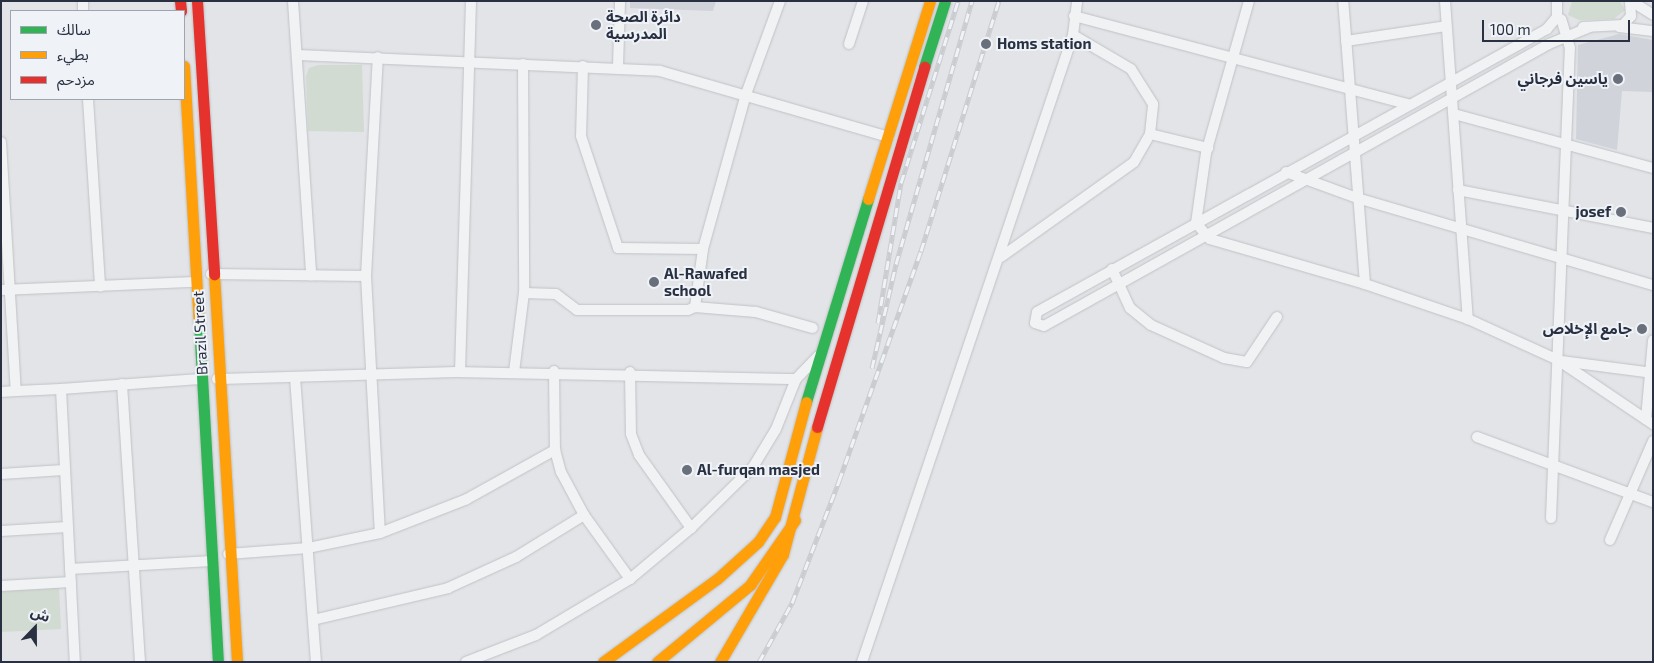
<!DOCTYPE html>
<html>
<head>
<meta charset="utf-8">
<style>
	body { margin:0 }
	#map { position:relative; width:1654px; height:663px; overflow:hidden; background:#e2e4e7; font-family:"Exo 2","Noto Sans Arabic",sans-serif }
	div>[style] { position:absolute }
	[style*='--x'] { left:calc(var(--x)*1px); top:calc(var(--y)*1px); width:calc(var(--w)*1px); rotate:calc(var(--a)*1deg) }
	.built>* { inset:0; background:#d0d3da }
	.green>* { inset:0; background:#d2dbd2 }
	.roads { filter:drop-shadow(0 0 1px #c0c2c5) drop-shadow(0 0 1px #c0c2c5) }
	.street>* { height:10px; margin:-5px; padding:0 5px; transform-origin:5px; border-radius:5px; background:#f1f2f4 }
	.fast>* { height:11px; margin:-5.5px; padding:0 5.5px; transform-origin:5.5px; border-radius:5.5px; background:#30b455 }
	.slow>* { height:11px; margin:-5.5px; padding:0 5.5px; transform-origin:5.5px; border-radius:5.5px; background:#ff9f0a }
	.jam>* { height:11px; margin:-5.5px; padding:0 5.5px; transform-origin:5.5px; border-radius:5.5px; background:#e5322d }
	.rail>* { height:5px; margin-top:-2.5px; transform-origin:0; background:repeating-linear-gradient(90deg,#eff2f7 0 9px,#cacccf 0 18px); box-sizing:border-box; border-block:1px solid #cacccf }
	.dots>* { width:14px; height:14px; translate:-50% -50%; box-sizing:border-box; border:2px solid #eff2f7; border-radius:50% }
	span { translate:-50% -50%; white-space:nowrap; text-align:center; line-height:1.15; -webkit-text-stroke:4px #eff2f7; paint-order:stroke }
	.poi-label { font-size:15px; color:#283041; font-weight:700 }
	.left { translate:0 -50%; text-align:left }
	.right { translate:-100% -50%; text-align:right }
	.street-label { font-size:15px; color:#283041 }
	.frame { position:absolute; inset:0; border:2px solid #283041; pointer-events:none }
	.legend { position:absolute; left:10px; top:10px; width:175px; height:90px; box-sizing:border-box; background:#eff2f7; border:1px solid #9fa4ae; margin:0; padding:6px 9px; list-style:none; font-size:15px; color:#283041 }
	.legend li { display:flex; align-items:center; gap:10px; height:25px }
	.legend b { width:25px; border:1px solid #9fa4ae }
	.north { position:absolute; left:10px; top:603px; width:50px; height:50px; -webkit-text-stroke:4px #eff2f7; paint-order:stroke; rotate:22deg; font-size:14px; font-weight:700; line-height:20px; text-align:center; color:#283041 }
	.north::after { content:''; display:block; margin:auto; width:18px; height:22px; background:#283041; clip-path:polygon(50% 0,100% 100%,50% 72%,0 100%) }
	.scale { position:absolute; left:1482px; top:20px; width:148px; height:22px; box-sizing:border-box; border:2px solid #283041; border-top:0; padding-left:6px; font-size:15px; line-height:18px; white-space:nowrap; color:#283041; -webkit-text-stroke:4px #eff2f7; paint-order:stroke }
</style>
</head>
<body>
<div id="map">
	<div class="built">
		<i style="clip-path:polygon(630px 1px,716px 1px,713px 11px,630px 8px)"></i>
		<i style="clip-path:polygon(1619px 34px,1653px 40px,1653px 92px,1622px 91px,1617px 150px,1576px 139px,1578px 45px)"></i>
	</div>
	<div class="green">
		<i style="clip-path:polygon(1572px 1px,1620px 1px,1625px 10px,1614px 19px,1579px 20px,1568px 15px)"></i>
		<i style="clip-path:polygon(318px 65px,362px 65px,364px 132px,308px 131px,306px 76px,309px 68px)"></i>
		<i style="clip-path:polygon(59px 587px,61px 629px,1px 632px,1px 591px)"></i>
	</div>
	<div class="roads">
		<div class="street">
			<i style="--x:83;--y:1;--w:10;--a:90"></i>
			<i style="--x:293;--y:1;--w:275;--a:86.2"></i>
			<i style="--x:471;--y:1;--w:371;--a:91.7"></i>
			<i style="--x:460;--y:372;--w:336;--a:1.2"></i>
			<i style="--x:1249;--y:1;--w:158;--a:105.8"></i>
			<i style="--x:1206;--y:153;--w:71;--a:98.1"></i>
			<i style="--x:1196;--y:223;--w:21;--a:49"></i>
			<i style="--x:1210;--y:239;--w:161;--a:16.2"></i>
			<i style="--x:1365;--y:284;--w:284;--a:-94.4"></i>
			<i style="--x:1445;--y:1;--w:319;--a:85.9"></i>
			<i style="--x:1557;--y:1;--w:16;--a:90"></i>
			<i style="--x:1557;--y:17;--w:16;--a:130"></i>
			<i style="--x:1547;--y:29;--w:583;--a:150.97"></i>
			<i style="--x:1037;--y:312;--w:11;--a:100"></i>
			<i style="--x:1035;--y:323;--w:9;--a:18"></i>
			<i style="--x:1044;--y:326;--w:578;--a:-29.18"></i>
			<i style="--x:1549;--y:44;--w:44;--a:-22.5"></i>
			<i style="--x:1631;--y:1;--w:26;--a:32"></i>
			<i style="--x:1074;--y:16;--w:345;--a:14.8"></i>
			<i style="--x:1583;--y:27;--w:40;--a:-2.9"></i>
			<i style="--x:1623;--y:25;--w:12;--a:-48"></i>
			<i style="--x:1631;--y:16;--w:15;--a:-94"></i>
			<i style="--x:1619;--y:27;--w:34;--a:7"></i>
			<i style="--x:1346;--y:41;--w:101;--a:-8.5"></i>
			<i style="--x:849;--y:44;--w:45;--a:-72"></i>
			<i style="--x:297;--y:55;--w:363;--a:2.5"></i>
			<i style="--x:660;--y:71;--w:238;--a:16.1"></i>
			<i style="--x:523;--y:64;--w:229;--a:89.7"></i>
			<i style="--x:524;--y:293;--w:32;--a:2"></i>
			<i style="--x:556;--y:294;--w:26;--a:37"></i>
			<i style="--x:577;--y:310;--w:111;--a:0"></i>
			<i style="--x:688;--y:310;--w:8;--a:-23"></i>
			<i style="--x:695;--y:307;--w:59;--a:-82.1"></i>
			<i style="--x:583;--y:66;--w:70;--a:91.6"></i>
			<i style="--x:581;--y:136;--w:118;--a:71.7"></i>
			<i style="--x:618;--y:248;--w:85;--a:0.7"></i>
			<i style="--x:703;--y:249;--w:161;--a:-74.5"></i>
			<i style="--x:746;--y:94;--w:99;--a:-69.9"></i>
			<i style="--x:618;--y:66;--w:65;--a:-88.2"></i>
			<i style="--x:88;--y:99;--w:188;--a:86.3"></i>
			<i style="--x:1454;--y:114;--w:206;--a:15.2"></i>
			<i style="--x:1150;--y:134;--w:60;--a:13.6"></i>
			<i style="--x:1;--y:142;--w:249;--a:86.6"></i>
			<i style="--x:16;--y:391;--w:45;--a:-2.5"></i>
			<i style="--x:61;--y:389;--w:273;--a:87.1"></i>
			<i style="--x:1286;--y:172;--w:76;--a:20.1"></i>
			<i style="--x:1357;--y:198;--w:309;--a:16.4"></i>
			<i style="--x:1458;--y:190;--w:199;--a:11"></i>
			<i style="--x:1001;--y:257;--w:163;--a:-35.5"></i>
			<i style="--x:1134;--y:162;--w:32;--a:-60"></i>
			<i style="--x:1150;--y:134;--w:30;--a:-84"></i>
			<i style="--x:1153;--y:104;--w:41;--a:-122.2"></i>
			<i style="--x:1131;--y:69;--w:67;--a:-149.6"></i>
			<i style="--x:1112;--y:269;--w:43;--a:65.2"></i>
			<i style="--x:1130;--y:308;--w:27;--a:39"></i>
			<i style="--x:1151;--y:325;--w:80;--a:24.3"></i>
			<i style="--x:1224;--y:358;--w:23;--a:10"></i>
			<i style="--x:1247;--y:362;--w:54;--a:-56.3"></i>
			<i style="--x:211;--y:274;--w:155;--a:0.7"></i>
			<i style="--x:366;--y:276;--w:257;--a:86.9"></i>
			<i style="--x:380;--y:533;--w:74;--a:168.2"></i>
			<i style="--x:308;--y:548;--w:80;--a:175.7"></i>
			<i style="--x:366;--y:276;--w:219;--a:-86.9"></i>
			<i style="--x:1365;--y:284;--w:109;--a:18.8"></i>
			<i style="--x:1468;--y:319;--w:99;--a:24.5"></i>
			<i style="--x:1558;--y:360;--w:115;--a:34"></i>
			<i style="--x:1;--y:290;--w:194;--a:-2.4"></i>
			<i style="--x:695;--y:307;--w:61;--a:4.7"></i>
			<i style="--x:756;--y:312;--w:59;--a:15.7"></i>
			<i style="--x:1561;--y:361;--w:93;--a:7.4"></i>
			<i style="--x:554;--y:371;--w:79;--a:89.3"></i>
			<i style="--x:555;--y:450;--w:23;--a:75"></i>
			<i style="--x:561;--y:472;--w:49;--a:61.9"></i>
			<i style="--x:584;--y:515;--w:79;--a:54.3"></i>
			<i style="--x:514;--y:372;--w:80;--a:-82.8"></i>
			<i style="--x:630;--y:372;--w:62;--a:89.1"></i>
			<i style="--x:631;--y:434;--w:22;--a:69"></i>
			<i style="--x:639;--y:455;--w:90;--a:54.5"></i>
			<i style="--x:295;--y:377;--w:286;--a:85.8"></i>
			<i style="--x:217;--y:379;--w:243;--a:-1.7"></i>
			<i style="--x:122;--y:384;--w:279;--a:86.3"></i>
			<i style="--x:61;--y:389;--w:139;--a:-4.1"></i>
			<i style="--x:1;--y:392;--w:15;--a:-4"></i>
			<i style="--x:1646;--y:419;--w:79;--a:-84.9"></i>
			<i style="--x:1477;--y:437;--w:188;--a:20.3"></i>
			<i style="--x:1;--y:474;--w:63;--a:-3.6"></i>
			<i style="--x:1551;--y:518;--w:470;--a:-87.7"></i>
			<i style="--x:1570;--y:48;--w:30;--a:-107"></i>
			<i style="--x:1;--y:531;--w:66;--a:-3.5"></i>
			<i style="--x:380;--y:533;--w:93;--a:-21.3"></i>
			<i style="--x:467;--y:499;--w:101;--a:-29.1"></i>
			<i style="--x:1610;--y:540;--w:108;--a:-66.5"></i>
			<i style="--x:70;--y:569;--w:142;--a:-3.2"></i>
			<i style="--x:1;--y:586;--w:70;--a:-3.3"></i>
			<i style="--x:313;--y:620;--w:139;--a:-13.3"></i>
			<i style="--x:448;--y:588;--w:75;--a:-24.5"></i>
			<i style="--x:516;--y:557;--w:80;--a:-31.7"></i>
			<i style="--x:466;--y:662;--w:75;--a:-21.1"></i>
			<i style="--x:536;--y:635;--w:109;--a:-30.8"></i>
			<i style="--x:630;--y:579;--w:80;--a:-39.9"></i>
			<i style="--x:691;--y:528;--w:87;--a:-44.5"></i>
			<i style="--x:753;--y:467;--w:44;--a:-58.8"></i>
			<i style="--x:776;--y:429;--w:54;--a:-68.2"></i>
			<i style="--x:796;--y:379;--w:32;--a:-46"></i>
			<i style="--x:862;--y:662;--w:662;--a:-71.4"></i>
			<i style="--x:1073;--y:35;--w:34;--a:-83"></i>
		</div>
		<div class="fast">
			<i style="--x:924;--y:67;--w:69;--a:-72.3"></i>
			<i style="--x:199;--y:323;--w:340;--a:86.8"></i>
			<i style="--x:806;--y:402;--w:212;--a:-73"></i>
		</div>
		<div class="slow">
			<i style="--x:184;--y:66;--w:257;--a:86.7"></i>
			<i style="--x:868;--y:199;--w:207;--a:-72.6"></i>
			<i style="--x:214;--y:274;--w:389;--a:86.6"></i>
			<i style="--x:603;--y:662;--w:141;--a:-36.1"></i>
			<i style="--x:717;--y:579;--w:55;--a:-42.1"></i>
			<i style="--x:758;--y:542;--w:30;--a:-56"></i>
			<i style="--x:775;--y:517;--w:119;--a:-74.9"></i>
			<i style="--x:657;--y:662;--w:121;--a:-39.6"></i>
			<i style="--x:750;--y:585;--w:79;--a:-55.3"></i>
			<i style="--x:720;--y:662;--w:125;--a:-59.7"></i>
			<i style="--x:783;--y:554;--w:131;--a:-75"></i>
		</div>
		<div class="jam">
			<i style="--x:180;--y:1;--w:10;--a:84"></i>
			<i style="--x:197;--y:1;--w:274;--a:86.4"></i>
			<i style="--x:817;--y:427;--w:376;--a:-73.4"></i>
		</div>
	</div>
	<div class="rail">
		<i style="--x:878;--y:323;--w:142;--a:-80.7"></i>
		<i style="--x:901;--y:183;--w:191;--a:-72.6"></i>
		<i style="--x:872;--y:368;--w:107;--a:-77"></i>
		<i style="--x:896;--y:264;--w:274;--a:-73.9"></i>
		<i style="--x:759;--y:662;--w:68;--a:-60.8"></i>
		<i style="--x:792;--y:603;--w:131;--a:-68.9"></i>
		<i style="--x:839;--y:481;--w:244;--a:-70.4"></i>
		<i style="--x:921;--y:251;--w:262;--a:-72.7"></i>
	</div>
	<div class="dots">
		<i style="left:596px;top:25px;background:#696f7b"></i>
		<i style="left:986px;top:44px;background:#696f7b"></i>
		<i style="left:1618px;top:79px;background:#696f7b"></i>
		<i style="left:1621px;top:212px;background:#696f7b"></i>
		<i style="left:654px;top:282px;background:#696f7b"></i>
		<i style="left:1642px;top:329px;background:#696f7b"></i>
		<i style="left:687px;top:470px;background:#696f7b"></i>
	</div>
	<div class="poi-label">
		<span class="left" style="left:606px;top:25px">دائرة الصحة<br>المدرسية</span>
		<span class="left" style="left:997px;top:44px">Homs station</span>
		<span class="right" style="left:1608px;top:79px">ياسين فرجاني</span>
		<span class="right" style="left:1611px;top:212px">josef</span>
		<span class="left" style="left:664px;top:282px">Al-Rawafed<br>school</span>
		<span class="right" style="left:1632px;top:329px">جامع الإخلاص</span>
		<span class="left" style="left:697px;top:470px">Al-furqan masjed</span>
	</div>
	<div class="street-label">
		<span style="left:200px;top:333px;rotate:-93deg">Brazil Street</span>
	</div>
	<div class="frame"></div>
	<ul class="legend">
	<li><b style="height:6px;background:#30b455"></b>سالك</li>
	<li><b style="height:6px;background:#ff9f0a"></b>بطيء</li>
	<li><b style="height:6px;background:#e5322d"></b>مزدحم</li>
	</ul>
	<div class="north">ش</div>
	<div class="scale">100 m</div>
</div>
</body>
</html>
